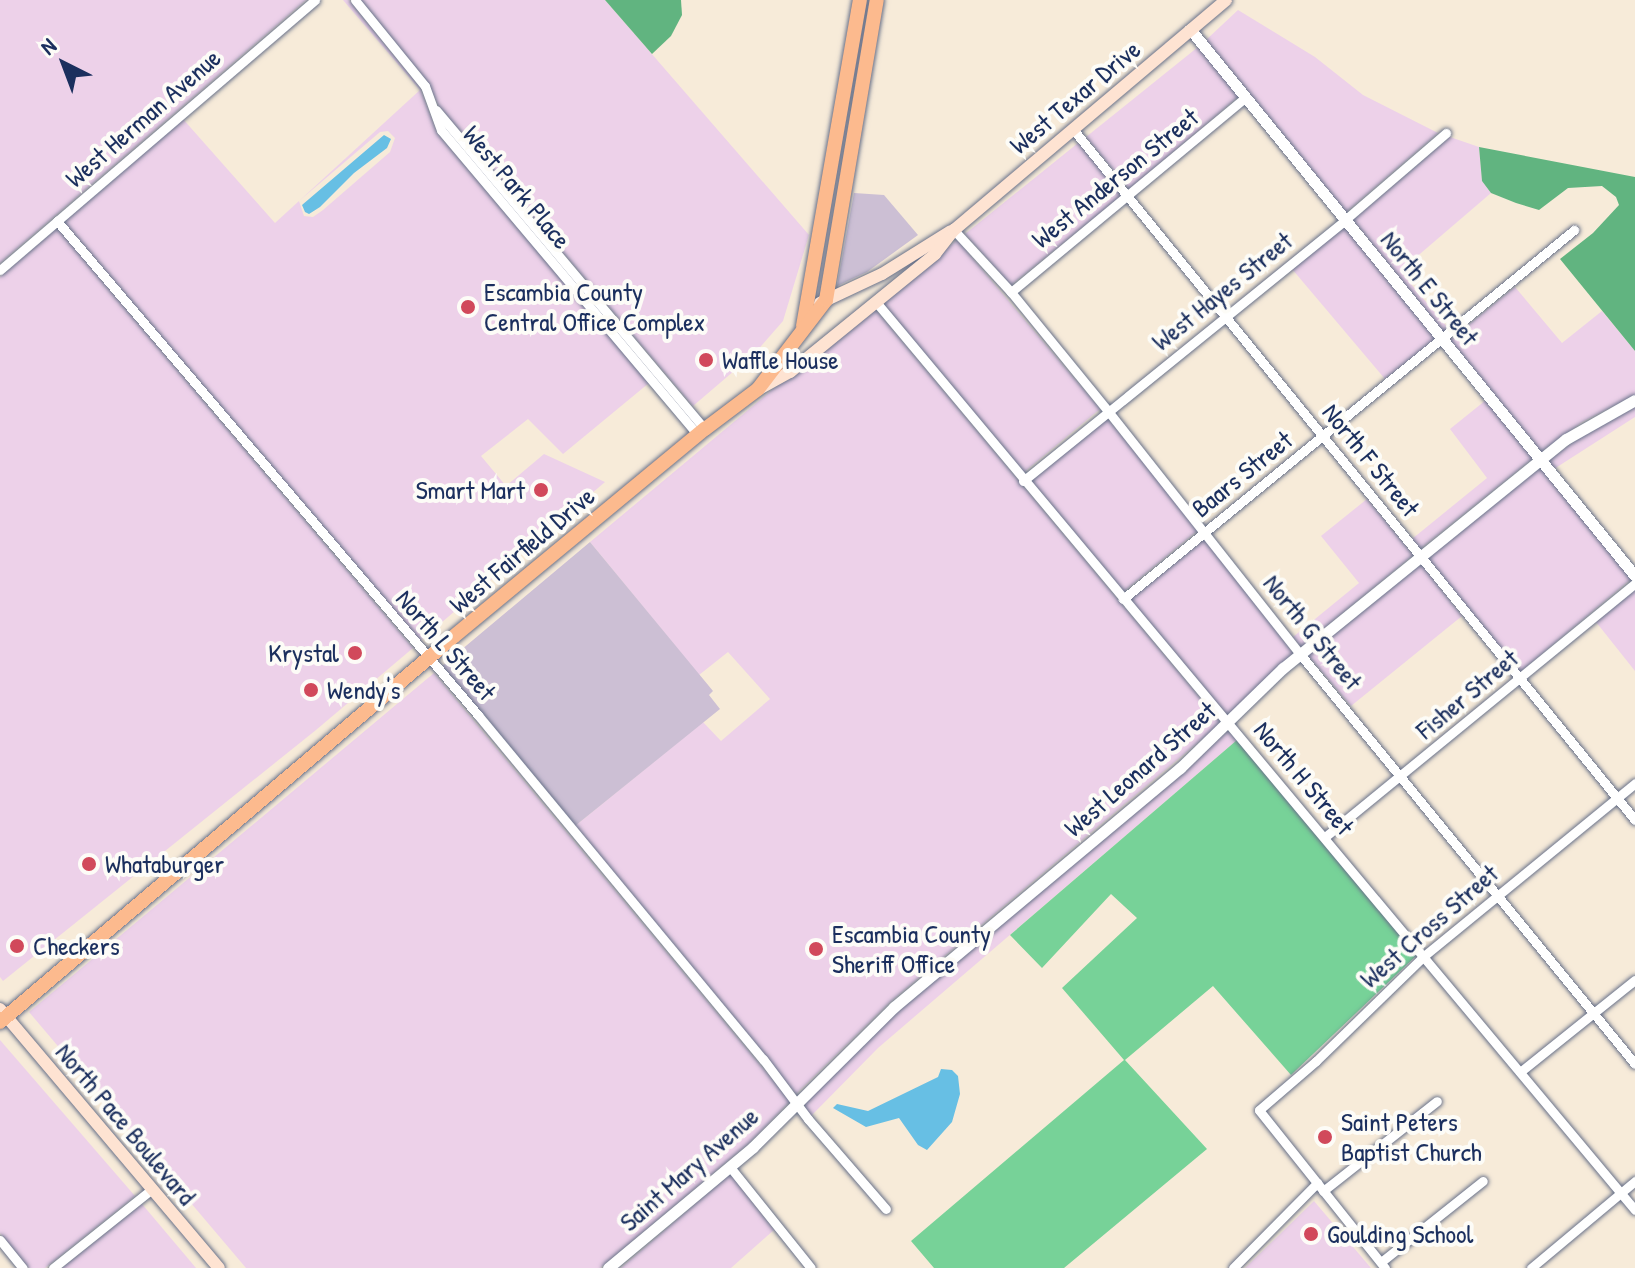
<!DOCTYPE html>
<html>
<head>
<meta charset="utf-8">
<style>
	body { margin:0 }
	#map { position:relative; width:1635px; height:1268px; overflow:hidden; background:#f7ebd9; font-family:"Patrick Hand",sans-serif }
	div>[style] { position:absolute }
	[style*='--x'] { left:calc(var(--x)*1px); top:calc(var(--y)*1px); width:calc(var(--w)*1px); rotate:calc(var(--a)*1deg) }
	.built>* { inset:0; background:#edd1e9 }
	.industrial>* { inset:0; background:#ccbfd4 }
	.green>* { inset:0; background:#77d298 }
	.forest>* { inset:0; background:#61b480 }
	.water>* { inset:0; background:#67bfe4 }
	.roads { filter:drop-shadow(0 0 2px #687189) drop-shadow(0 0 2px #687189) }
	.minor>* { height:9px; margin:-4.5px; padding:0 4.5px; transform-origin:4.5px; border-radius:4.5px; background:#fff }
	.tertiary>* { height:11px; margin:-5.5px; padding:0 5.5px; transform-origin:5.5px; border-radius:5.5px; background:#fff }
	.secondary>* { height:12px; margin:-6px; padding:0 6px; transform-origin:6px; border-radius:6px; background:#fee3d2 }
	.primary>* { height:14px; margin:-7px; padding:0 7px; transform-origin:7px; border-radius:7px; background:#fcba8e }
	.dots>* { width:22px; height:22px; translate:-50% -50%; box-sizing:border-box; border:4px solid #fdfcf7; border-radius:50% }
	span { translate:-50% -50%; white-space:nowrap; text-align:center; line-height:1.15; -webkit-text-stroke:8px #fdfcf7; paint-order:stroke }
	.street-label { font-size:26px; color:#1b2f5e }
	.poi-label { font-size:26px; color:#1b2f5e }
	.left { translate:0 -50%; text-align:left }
	.right { translate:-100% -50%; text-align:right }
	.north { position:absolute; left:24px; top:24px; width:80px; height:80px; -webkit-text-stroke:6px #fdfcf7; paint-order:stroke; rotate:318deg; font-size:22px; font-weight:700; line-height:32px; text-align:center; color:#1b2f5e }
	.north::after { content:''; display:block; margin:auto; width:28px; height:36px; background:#1b2f5e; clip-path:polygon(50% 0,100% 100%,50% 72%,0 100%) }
</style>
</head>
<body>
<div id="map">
	<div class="built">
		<i style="clip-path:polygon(0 0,306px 0,0 263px)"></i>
		<i style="clip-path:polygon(evenodd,343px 0,349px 0,420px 88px,437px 133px,649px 383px,563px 454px,528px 419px,481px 456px,506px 486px,544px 454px,605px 482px,420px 641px,64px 222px,183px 119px,275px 223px,420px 90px,343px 0,388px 131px,395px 138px,390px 152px,323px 210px,313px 217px,304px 216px,299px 201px,380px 132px,388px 131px)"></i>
		<i style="clip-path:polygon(361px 0,605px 0,809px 235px,783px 321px,755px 353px,693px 406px,439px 106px,428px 83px)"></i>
		<i style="clip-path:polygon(1238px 10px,1315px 57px,1363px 95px,1438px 133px,1346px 212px,1206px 40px)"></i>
		<i style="clip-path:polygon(1198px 47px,1239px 96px,1129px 189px,1086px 137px)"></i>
		<i style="clip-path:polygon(1450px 137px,1479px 147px,1482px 181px,1491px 193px,1400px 271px,1448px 328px,1443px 332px,1353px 220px)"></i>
		<i style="clip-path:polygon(1078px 143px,1122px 195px,1011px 285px,965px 234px)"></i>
		<i style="clip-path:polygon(1345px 226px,1436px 338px,1385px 379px,1292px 269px)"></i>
		<i style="clip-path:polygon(57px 228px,413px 648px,316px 730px,3px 981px,0 977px,0 277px)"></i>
		<i style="clip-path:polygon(957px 240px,1100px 409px,1023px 473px,883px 303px)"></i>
		<i style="clip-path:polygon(1515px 287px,1562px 343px,1602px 311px,1635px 351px,1635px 395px,1582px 422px,1541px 452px,1450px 340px)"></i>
		<i style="clip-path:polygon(875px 309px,1221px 723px,890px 1002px,796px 1094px,575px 826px,703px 722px,721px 741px,770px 699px,728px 652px,699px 675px,590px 542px,778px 385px,794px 377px)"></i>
		<i style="clip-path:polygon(1486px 400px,1533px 458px,1420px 549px,1412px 539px,1487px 478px,1450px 429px)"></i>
		<i style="clip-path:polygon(1635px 406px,1635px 417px,1554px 469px,1548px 461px,1588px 431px)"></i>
		<i style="clip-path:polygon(1107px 418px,1198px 530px,1123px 592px,1030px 482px)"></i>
		<i style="clip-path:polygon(1540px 467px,1631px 579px,1520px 672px,1427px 558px)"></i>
		<i style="clip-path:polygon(1367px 499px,1413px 555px,1301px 647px,1293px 637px,1359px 583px,1321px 536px)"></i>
		<i style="clip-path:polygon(1205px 539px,1293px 653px,1228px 716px,1130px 600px)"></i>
		<i style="clip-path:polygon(1420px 563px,1462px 616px,1351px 706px,1308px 655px)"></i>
		<i style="clip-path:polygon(1635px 590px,1635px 671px,1596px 622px)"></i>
		<i style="clip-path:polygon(434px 673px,790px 1101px,749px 1143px,600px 1268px,246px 1268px,29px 1012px)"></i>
		<i style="clip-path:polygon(1228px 731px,1237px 740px,878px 1048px,811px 1116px,803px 1103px,897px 1011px)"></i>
		<i style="clip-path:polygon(0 1040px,135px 1196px,45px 1268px,29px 1268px,0 1233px)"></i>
		<i style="clip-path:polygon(730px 1174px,774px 1230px,731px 1268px,621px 1268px)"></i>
		<i style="clip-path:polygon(1314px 1201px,1371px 1268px,1245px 1268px)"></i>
		<i style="clip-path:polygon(142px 1204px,196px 1268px,62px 1268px)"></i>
	</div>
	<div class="industrial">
		<i style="clip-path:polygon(854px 193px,884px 195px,918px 235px,867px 272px,837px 286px)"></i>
		<i style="clip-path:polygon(590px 542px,713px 691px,709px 695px,720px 709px,575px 826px,442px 666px)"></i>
	</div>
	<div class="green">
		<i style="clip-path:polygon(1237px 740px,1417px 955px,1291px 1075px,1213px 986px,1125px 1060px,1207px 1149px,1064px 1268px,934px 1268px,911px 1241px,1124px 1060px,1062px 988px,1137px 918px,1111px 894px,1042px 968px,1010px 935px)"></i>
	</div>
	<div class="forest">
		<i style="clip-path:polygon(605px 0,681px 0,682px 15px,671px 36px,652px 54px)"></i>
		<i style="clip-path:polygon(1479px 147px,1635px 177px,1635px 351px,1560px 259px,1593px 233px,1619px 205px,1616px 197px,1602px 186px,1568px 188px,1539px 210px,1516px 203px,1491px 193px,1482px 181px)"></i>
	</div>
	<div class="water">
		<i style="clip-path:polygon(384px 135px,391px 139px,387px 148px,354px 173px,320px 207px,309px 214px,305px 212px,302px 205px)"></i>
		<i style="clip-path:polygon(941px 1069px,952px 1070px,958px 1076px,960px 1094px,952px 1122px,927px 1150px,918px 1145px,899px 1118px,866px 1127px,833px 1108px,837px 1104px,868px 1111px,938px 1077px)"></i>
	</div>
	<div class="roads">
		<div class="minor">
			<i style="--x:355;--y:0;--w:111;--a:50.9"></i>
			<i style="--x:425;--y:86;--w:47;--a:70"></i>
			<i style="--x:441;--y:130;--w:399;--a:49.9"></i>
			<i style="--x:436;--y:110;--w:417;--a:49.9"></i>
			<i style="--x:1072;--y:128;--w:892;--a:50.87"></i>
			<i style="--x:57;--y:221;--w:649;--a:49.56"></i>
			<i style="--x:478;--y:715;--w:447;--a:50.4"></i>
			<i style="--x:763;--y:1059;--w:75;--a:53.1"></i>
			<i style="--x:808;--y:1119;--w:119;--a:49.1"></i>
			<i style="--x:954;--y:230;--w:84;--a:47.4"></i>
			<i style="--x:1011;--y:292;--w:154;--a:50.8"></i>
			<i style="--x:1108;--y:411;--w:310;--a:51.7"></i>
			<i style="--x:1300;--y:654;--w:529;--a:50.75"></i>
			<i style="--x:0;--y:270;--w:415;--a:-40.6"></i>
			<i style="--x:1011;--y:292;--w:305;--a:-39.7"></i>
			<i style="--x:876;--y:302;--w:1183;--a:50.11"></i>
			<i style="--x:1023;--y:481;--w:416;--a:-39"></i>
			<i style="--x:1346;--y:219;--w:132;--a:-40.7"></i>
			<i style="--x:1123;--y:599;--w:583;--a:-39.29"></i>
			<i style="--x:1325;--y:837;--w:401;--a:-39.3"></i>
			<i style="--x:1520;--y:1072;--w:147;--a:-38.7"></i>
			<i style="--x:730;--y:1167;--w:129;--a:51.3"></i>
			<i style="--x:1323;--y:1191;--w:145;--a:-38.3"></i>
			<i style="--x:0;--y:1240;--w:36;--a:51"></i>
			<i style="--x:1381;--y:1262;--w:130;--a:-38.5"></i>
			<i style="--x:53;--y:1268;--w:127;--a:-38.6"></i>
			<i style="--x:1233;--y:1268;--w:120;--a:-45.3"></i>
			<i style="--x:1385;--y:1268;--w:202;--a:-128.6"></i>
			<i style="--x:1259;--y:1110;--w:75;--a:-40.7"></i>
			<i style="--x:1316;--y:1061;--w:151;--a:-44.2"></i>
			<i style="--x:1424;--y:956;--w:273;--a:-39.3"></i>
			<i style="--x:1531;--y:1268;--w:136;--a:-39.9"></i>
		</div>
		<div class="tertiary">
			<i style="--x:1190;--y:29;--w:705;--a:50.87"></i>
			<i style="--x:608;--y:1268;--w:189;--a:-39.8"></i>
			<i style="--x:753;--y:1147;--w:199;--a:-44.8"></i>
			<i style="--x:894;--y:1007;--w:373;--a:-39.9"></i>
			<i style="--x:1180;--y:768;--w:144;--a:-44.2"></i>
			<i style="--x:1283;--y:668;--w:364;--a:-39"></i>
			<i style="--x:1566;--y:439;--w:79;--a:-29.5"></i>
		</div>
		<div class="secondary">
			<i style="--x:820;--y:303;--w:68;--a:-25.1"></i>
			<i style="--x:882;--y:274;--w:81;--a:-31.9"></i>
			<i style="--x:759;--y:389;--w:35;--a:-29"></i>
			<i style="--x:790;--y:372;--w:187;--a:-39.1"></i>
			<i style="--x:935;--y:254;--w:31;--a:-52"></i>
			<i style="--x:954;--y:230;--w:356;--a:-40.2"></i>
			<i style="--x:0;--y:1009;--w:339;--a:49.8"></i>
		</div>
		<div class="primary">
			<i style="--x:803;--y:326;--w:331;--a:-80.1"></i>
			<i style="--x:0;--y:1022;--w:593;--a:-40.35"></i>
			<i style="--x:452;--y:638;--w:328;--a:-39.6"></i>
			<i style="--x:705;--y:429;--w:66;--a:-37"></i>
			<i style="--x:758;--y:389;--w:112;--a:-52.6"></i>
			<i style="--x:826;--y:300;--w:304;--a:-80.4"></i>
		</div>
	</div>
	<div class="dots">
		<i style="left:468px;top:307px;background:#d1495b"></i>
		<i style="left:706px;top:360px;background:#d1495b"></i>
		<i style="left:541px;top:490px;background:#d1495b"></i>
		<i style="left:355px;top:653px;background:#d1495b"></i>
		<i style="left:311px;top:690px;background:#d1495b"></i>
		<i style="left:89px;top:864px;background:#d1495b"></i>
		<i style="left:17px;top:946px;background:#d1495b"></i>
		<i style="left:816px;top:949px;background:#d1495b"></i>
		<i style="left:1325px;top:1137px;background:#d1495b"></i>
		<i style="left:1311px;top:1234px;background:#d1495b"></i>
	</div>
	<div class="street-label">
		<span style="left:1075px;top:97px;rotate:-40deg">West Texar Drive</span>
		<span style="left:143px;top:118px;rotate:-41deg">West Herman Avenue</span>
		<span style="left:1115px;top:178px;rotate:-39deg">West Anderson Street</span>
		<span style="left:517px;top:187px;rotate:50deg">West Park Place</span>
		<span style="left:1430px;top:288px;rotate:51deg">North E Street</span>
		<span style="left:1222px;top:291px;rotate:-39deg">West Hayes Street</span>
		<span style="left:1371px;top:460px;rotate:51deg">North F Street</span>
		<span style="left:1242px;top:474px;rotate:-39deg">Baars Street</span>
		<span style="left:522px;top:550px;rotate:-40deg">West Fairfield Drive</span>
		<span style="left:1313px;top:632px;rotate:51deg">North G Street</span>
		<span style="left:446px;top:645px;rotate:49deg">North L Street</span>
		<span style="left:1467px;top:694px;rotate:-40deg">Fisher Street</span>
		<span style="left:1140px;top:769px;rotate:-41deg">West Leonard Street</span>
		<span style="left:1304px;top:778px;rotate:50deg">North H Street</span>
		<span style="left:1429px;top:926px;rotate:-41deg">West Cross Street</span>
		<span style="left:126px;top:1124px;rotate:50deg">North Pace Boulevard</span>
		<span style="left:689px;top:1169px;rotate:-41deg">Saint Mary Avenue</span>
	</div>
	<div class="poi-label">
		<span class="left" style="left:484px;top:307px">Escambia County<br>Central Office Complex</span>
		<span class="left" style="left:722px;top:360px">Waffle House</span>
		<span class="right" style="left:525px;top:490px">Smart Mart</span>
		<span class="right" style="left:339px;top:653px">Krystal</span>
		<span class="left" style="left:327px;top:690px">Wendy's</span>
		<span class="left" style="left:105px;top:864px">Whataburger</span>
		<span class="left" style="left:832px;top:949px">Escambia County<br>Sheriff Office</span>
		<span class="left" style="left:33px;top:946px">Checkers</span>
		<span class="left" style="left:1341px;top:1137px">Saint Peters<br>Baptist Church</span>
		<span class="left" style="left:1327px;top:1234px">Goulding School</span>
	</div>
	<div class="north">N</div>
</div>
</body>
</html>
